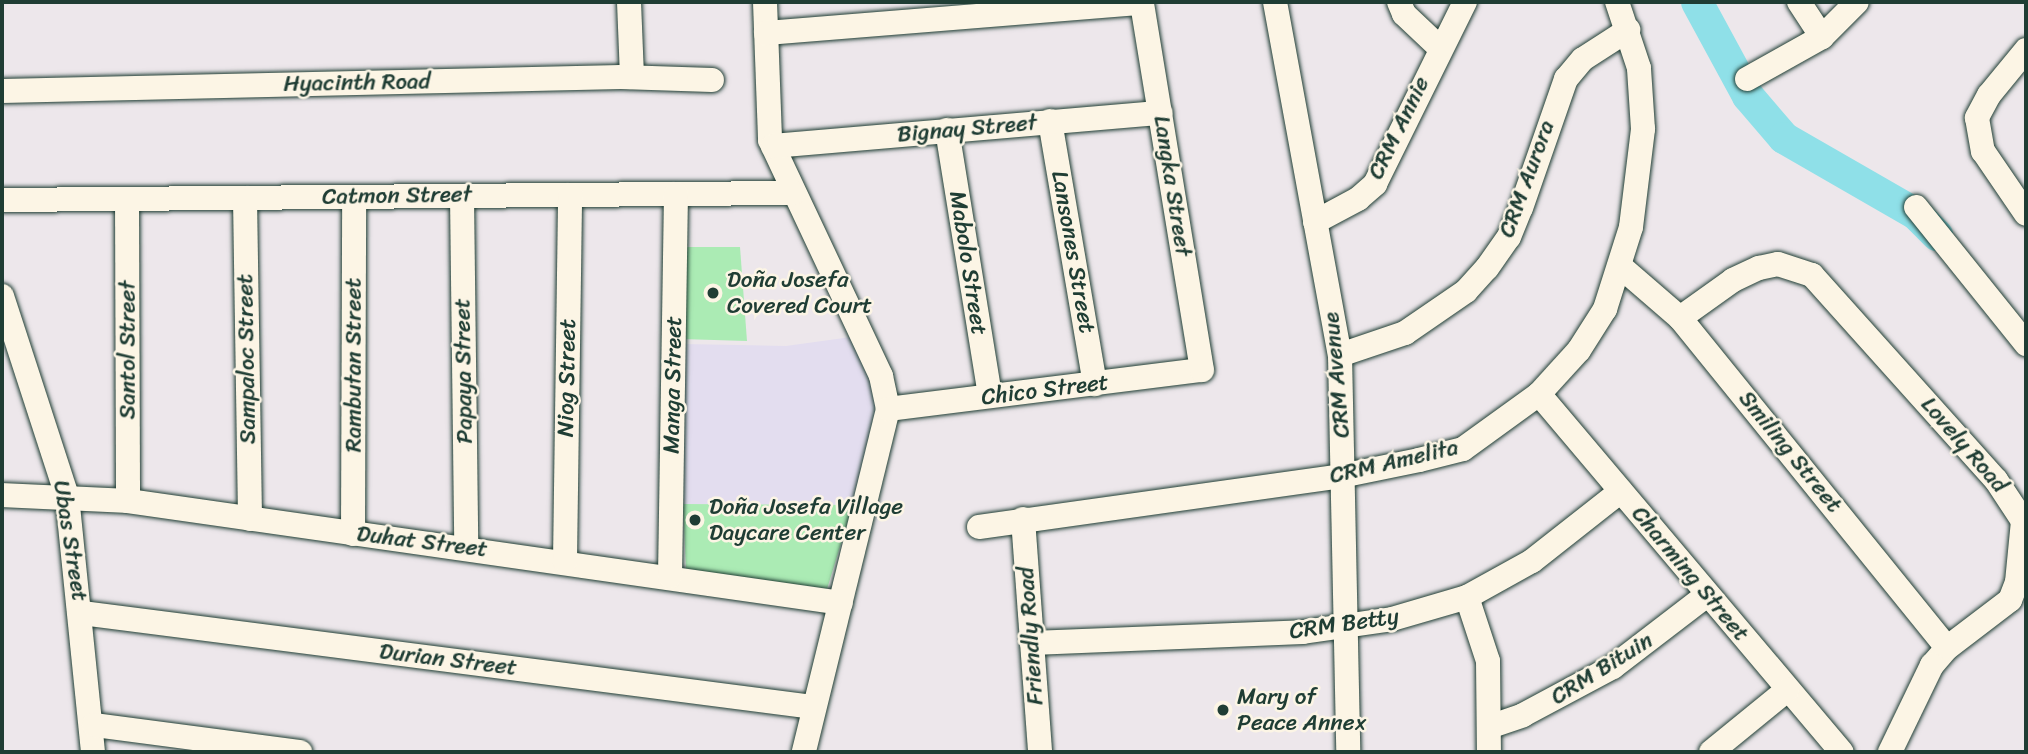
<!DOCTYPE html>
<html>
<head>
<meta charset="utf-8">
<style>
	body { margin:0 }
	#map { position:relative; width:2028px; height:754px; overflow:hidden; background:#ede7eb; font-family:Sriracha,sans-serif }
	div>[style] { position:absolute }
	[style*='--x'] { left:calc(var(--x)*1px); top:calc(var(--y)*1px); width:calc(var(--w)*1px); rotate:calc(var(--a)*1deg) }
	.built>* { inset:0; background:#e3ddef }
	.green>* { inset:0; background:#abebb4 }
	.river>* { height:32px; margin:-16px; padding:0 16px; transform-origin:16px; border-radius:16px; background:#8fe0e8 }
	.roads { filter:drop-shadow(0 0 2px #1f3d34) drop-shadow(0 0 2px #1f3d34) }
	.minor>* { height:24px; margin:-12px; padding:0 12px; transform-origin:12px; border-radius:12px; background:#fcf5e5 }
	.dots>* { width:19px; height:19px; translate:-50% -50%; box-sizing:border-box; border:4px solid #fcf5e5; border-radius:50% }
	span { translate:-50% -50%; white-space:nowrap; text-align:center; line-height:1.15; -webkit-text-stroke:5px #fcf5e5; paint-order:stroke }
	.street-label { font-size:23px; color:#1f3d34 }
	.poi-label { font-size:23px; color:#1f3d34 }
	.left { translate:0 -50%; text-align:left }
	.frame { position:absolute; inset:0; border:4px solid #1f3d34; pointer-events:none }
</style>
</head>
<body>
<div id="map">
	<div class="built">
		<i style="clip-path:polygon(851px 337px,879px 399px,853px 505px,683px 504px,682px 344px,786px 346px)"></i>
	</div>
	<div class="green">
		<i style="clip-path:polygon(682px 247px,740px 247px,747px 341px,681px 339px)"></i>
		<i style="clip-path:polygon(683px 504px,853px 505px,827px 589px,686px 569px)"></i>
	</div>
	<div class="river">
		<i style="--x:1697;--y:2;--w:107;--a:61.5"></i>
		<i style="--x:1748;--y:96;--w:55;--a:49.4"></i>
		<i style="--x:1784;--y:138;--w:152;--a:29.9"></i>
		<i style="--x:1916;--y:214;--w:30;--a:45"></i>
	</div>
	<div class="roads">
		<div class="minor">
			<i style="--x:629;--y:2;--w:75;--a:87.7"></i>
			<i style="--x:765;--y:2;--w:138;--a:87.9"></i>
			<i style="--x:770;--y:140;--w:261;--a:64.8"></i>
			<i style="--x:881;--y:376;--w:34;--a:78"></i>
			<i style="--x:888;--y:409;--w:353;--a:103.8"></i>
			<i style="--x:1275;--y:2;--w:359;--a:79.6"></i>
			<i style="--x:1340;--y:355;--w:397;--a:88.8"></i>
			<i style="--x:1399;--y:2;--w:13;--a:67"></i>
			<i style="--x:1404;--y:14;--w:48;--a:43.3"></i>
			<i style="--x:1799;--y:2;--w:42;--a:56.7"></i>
			<i style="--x:766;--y:33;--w:377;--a:-4.6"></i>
			<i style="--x:2026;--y:50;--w:58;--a:129.4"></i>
			<i style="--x:1989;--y:95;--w:26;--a:118"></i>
			<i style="--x:1977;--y:118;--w:34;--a:80"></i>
			<i style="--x:1983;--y:151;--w:76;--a:55.7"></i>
			<i style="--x:1747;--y:79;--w:86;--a:-29.2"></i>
			<i style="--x:1822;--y:37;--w:49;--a:-45"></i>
			<i style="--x:2;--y:91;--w:619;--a:-1.3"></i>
			<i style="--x:621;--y:77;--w:91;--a:1.9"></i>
			<i style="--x:1050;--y:121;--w:267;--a:80.3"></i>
			<i style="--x:947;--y:130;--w:269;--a:80.8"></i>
			<i style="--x:773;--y:146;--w:389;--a:-4.9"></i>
			<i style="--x:462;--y:196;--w:351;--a:89.3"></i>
			<i style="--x:245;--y:198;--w:321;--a:89.1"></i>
			<i style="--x:127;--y:199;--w:302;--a:89.8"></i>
			<i style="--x:2;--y:200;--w:791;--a:-0.51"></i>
			<i style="--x:1916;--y:207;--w:176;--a:51.2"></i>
			<i style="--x:1315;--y:222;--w:49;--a:-28.1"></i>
			<i style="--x:1358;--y:199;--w:23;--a:-41"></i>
			<i style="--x:1375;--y:184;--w:203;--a:-63.7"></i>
			<i style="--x:1621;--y:267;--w:78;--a:40.8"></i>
			<i style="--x:1680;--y:318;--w:424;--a:51"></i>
			<i style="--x:2;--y:296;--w:210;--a:72"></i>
			<i style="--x:67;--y:496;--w:257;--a:84.2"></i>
			<i style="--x:1680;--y:318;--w:65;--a:-35.6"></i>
			<i style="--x:1733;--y:280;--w:29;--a:-25"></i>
			<i style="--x:1759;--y:268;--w:19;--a:-12"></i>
			<i style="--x:1778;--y:264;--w:36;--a:18"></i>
			<i style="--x:1812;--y:275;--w:275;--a:48.1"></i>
			<i style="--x:1996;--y:480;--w:49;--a:56.6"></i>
			<i style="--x:2023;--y:521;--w:61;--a:95.6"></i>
			<i style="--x:2017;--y:582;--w:19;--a:111"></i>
			<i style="--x:2010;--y:600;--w:79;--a:142.7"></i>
			<i style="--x:1947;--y:648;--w:23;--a:131"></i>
			<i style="--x:1932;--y:665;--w:97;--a:115.8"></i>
			<i style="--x:1340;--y:355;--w:69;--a:-18.7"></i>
			<i style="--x:1405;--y:333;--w:74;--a:-34.5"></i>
			<i style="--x:1466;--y:291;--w:31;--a:-48"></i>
			<i style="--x:1487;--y:268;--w:38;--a:-55"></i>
			<i style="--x:1509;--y:237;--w:31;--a:-68"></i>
			<i style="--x:1521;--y:208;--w:137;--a:-70.8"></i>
			<i style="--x:1566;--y:79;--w:26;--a:-50"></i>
			<i style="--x:1583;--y:59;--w:54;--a:-32.8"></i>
			<i style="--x:1539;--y:394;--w:469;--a:49.8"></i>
			<i style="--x:888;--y:409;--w:316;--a:-7.1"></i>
			<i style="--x:1202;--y:370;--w:373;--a:-99.3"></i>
			<i style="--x:2;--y:495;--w:126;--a:2.7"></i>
			<i style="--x:128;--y:501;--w:720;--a:8.14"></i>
			<i style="--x:1023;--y:519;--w:234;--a:85.8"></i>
			<i style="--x:979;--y:527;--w:366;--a:-8"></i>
			<i style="--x:1341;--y:476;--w:80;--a:-11.6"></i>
			<i style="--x:1419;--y:460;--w:45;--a:-14"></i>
			<i style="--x:1463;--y:449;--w:94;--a:-35.9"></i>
			<i style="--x:1539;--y:394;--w:59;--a:-47.7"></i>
			<i style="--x:1579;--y:350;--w:49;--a:-57.6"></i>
			<i style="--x:1605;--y:309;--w:86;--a:-72.4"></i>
			<i style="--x:1631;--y:227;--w:99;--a:-83"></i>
			<i style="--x:1643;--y:129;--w:61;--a:-93.8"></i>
			<i style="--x:1639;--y:68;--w:70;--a:-108.4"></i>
			<i style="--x:353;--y:534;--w:337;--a:-89.8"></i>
			<i style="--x:565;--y:561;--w:366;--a:-89.2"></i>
			<i style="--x:670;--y:576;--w:382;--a:-89.1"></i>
			<i style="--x:1467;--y:597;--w:67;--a:71.8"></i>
			<i style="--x:1488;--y:661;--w:91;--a:89.4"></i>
			<i style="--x:82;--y:613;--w:738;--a:7.32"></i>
			<i style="--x:1032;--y:643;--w:271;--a:-2.3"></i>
			<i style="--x:1303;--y:632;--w:90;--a:-8.3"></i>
			<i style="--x:1392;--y:619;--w:78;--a:-16.3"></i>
			<i style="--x:1467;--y:597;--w:74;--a:-29"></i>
			<i style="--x:1532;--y:561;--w:113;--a:-38.2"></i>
			<i style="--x:94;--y:725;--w:208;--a:7.5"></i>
			<i style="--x:1489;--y:727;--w:36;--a:-19"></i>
			<i style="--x:1523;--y:715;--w:102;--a:-28.1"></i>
			<i style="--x:1613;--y:667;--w:118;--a:-37.5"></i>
			<i style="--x:1711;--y:752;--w:98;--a:-39.2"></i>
		</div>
	</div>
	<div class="dots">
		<i style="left:713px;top:293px;background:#1f3d34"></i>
		<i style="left:695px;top:520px;background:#1f3d34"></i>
		<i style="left:1223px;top:710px;background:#1f3d34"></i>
	</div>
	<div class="street-label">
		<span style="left:357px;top:83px;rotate:-1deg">Hyacinth Road</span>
		<span style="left:1399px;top:128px;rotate:-64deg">CRM Annie</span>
		<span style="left:967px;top:129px;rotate:-5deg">Bignay Street</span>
		<span style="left:1527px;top:179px;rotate:-70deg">CRM Aurora</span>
		<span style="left:1172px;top:186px;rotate:81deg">Langka Street</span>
		<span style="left:397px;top:196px;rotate:-1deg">Catmon Street</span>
		<span style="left:1073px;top:252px;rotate:80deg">Lansones Street</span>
		<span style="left:968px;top:263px;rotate:81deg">Mabolo Street</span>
		<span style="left:128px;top:350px;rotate:-90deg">Santol Street</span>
		<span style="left:247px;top:359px;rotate:-91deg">Sampaloc Street</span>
		<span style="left:354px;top:365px;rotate:-90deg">Rambutan Street</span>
		<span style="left:464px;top:371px;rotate:-91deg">Papaya Street</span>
		<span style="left:1337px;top:375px;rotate:-95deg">CRM Avenue</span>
		<span style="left:567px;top:378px;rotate:-89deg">Niog Street</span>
		<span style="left:673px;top:385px;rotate:-89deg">Manga Street</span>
		<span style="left:1045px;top:390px;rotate:-7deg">Chico Street</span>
		<span style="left:1964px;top:445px;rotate:49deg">Lovely Road</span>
		<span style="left:1790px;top:452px;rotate:51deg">Smiling Street</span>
		<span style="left:1394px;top:462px;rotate:-13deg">CRM Amelita</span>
		<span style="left:70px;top:541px;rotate:81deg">Ubas Street</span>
		<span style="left:422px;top:542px;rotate:7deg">Duhat Street</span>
		<span style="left:1690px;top:574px;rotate:50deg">Charming Street</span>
		<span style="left:1344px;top:624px;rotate:-8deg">CRM Betty</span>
		<span style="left:1031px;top:636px;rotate:-94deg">Friendly Road</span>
		<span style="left:448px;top:660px;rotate:7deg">Durian Street</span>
		<span style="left:1602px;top:669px;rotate:-32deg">CRM Bituin</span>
	</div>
	<div class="poi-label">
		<span class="left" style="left:727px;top:293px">Doña Josefa<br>Covered Court</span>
		<span class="left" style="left:709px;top:520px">Doña Josefa Village<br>Daycare Center</span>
		<span class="left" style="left:1237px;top:710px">Mary of<br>Peace Annex</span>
	</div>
	<div class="frame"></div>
</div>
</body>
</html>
